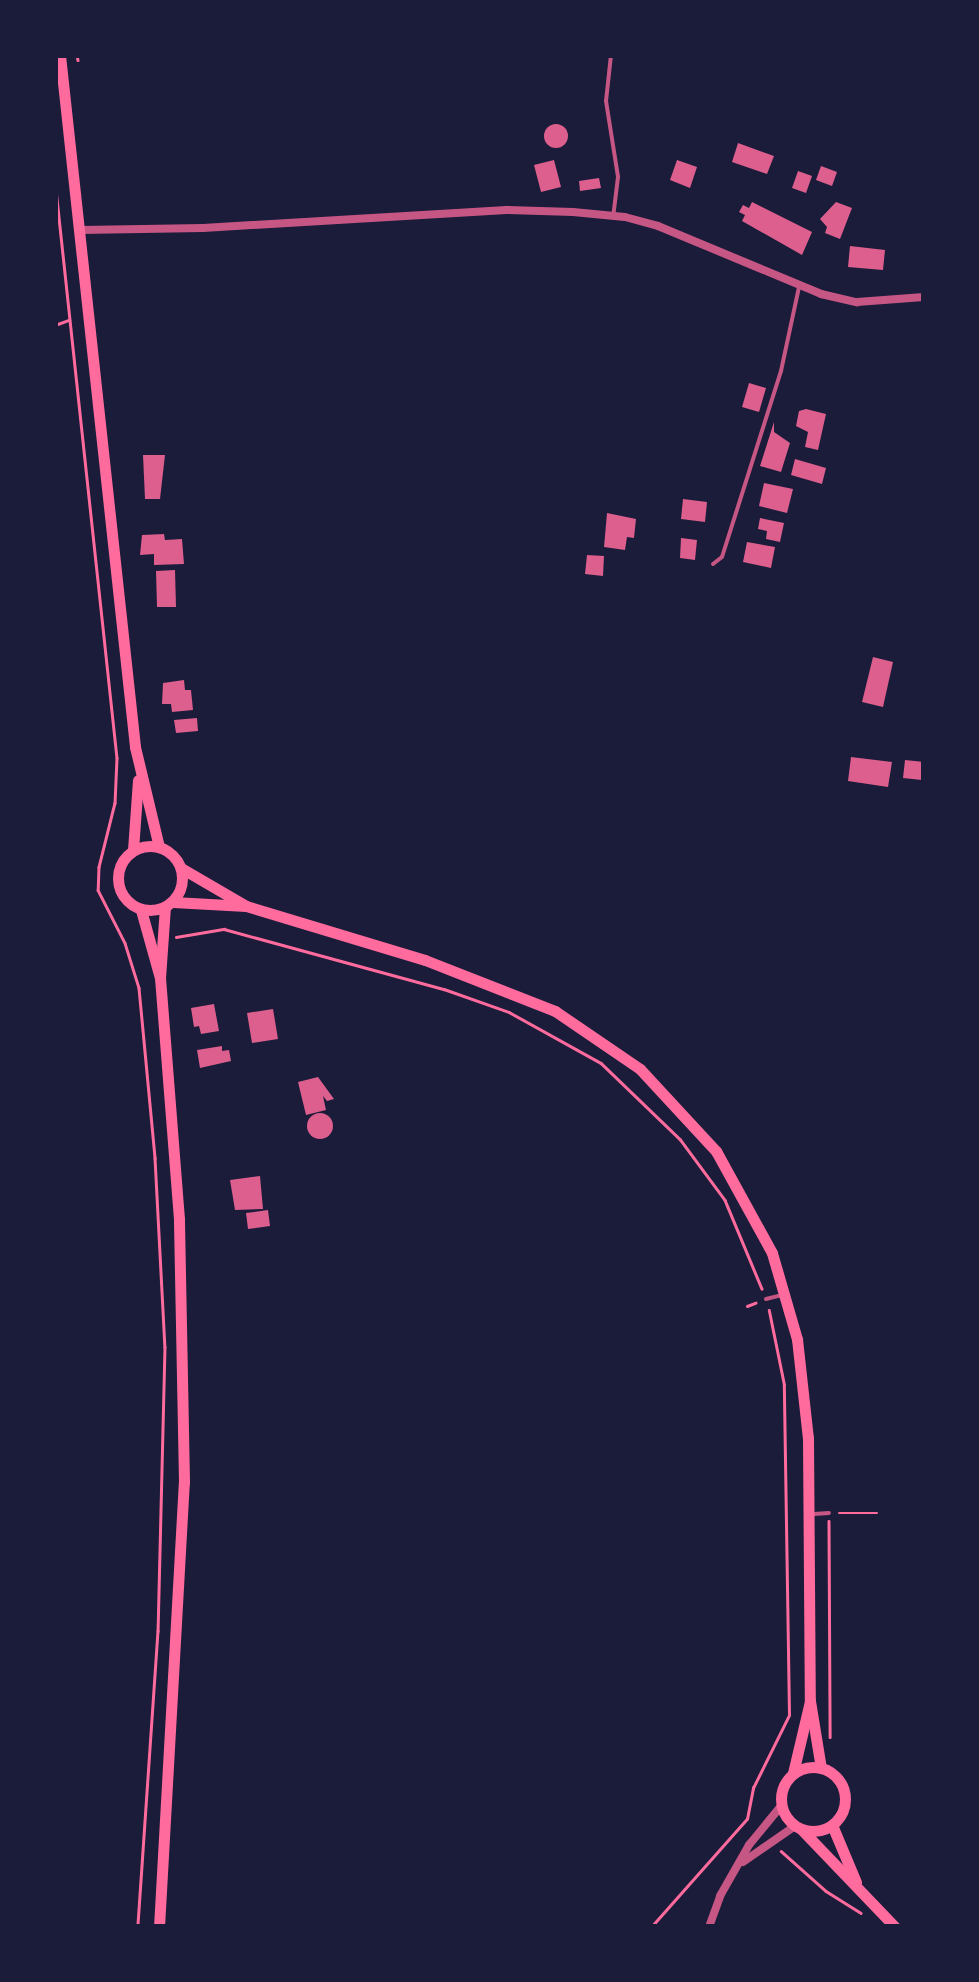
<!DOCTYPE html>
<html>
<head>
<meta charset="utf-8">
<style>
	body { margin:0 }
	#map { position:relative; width:979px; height:1982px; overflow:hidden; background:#1b1b3a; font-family:Mulish,sans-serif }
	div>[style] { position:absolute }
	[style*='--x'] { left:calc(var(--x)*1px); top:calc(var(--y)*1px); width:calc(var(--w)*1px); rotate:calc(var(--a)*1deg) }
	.building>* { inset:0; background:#dd5f8e }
	.round { border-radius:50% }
	.path>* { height:2.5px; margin:-1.25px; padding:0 1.25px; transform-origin:1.25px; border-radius:1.25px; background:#ff6b9d }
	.service>* { height:4px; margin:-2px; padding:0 2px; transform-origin:2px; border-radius:2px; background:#c65784 }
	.minor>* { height:8px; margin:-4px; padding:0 4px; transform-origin:4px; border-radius:4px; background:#c65784 }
	.secondary>* { height:11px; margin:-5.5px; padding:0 5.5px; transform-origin:5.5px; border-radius:5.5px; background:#ff6b9d }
	.secondary>.ring { margin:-5.5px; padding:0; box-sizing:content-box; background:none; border:11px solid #ff6b9d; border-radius:50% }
	span { translate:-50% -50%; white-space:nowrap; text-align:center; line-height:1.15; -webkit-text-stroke:9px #1b1b3a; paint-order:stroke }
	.frame { position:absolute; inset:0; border:58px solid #1b1b3a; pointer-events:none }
</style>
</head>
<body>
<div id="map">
	<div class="building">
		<i class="round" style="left:544px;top:124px;width:24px;height:24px"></i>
		<i style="clip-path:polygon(738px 143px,774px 156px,767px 174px,732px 162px)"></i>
		<i style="clip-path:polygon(554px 160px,561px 187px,541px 192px,534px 165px)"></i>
		<i style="clip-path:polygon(677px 160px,697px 167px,690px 188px,670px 180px)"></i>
		<i style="clip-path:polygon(821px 166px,837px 172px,832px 186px,816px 180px)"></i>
		<i style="clip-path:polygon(798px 171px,812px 176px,806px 193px,792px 188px)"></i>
		<i style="clip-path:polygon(599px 178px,601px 188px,580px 191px,579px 181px)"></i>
		<i style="clip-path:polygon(752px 202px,812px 232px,802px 255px,742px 221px,745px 215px,739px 212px,743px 205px,749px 208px)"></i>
		<i style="clip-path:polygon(836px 202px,852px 208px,840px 239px,825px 233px,827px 227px,820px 219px)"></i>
		<i style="clip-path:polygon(850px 246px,885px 250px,883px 270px,848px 267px)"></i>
		<i style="clip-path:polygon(749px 383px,766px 388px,759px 412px,742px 407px)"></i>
		<i style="clip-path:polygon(806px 409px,826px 414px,818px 450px,805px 447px,808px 432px,796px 426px,799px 411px)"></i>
		<i style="clip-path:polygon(774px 422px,774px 432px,790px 443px,781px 472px,760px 466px)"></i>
		<i style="clip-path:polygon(143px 455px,165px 455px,160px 499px,145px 499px)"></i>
		<i style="clip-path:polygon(795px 459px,826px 468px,822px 484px,791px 475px)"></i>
		<i style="clip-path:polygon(764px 483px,793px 489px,787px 513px,759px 506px)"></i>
		<i style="clip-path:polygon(683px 499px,707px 502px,705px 522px,681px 519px)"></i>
		<i style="clip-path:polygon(607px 513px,636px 519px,634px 538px,627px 537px,625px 550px,604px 547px)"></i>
		<i style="clip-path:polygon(760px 518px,784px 523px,780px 542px,766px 539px,767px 531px,758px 529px)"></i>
		<i style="clip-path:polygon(164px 534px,165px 540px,182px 539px,184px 564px,154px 565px,154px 554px,140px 555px,142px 535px)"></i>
		<i style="clip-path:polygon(681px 538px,697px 540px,695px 560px,680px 558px)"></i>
		<i style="clip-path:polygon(747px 542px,775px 547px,771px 568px,743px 562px)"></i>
		<i style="clip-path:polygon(587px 555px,604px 556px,603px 576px,585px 574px)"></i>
		<i style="clip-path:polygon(175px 570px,176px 607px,157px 607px,156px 571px)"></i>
		<i style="clip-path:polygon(873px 657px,893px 662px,883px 707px,862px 702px)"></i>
		<i style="clip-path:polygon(184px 680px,185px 690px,191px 690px,193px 710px,172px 712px,171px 704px,162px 704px,163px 683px)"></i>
		<i style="clip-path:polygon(197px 718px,198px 731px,176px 733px,174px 720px)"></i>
		<i style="clip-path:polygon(851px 757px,892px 762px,888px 787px,848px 781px)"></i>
		<i style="clip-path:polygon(905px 760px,924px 762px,922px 780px,903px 778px)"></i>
		<i style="clip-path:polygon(214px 1004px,219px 1031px,201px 1034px,199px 1026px,194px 1027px,191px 1008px)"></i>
		<i style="clip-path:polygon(273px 1009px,278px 1039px,252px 1043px,247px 1013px)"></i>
		<i style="clip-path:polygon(222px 1046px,222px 1051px,229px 1050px,231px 1061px,200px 1068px,197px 1050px)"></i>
		<i style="clip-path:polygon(318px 1077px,334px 1099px,327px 1101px,323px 1096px,326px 1110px,306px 1115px,298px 1082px)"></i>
		<i class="round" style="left:307px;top:1113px;width:26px;height:26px"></i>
		<i style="clip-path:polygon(260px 1176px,263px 1209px,235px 1210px,230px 1180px)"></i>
		<i style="clip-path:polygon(268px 1210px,270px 1226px,248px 1229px,246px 1213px)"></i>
	</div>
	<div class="path">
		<i style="--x:77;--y:55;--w:5;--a:79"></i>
		<i style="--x:55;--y:180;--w:581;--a:83.88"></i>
		<i style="--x:117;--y:758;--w:45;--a:92.5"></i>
		<i style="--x:115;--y:803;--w:66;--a:104"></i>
		<i style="--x:99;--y:867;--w:23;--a:92"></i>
		<i style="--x:98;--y:890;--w:59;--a:63"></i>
		<i style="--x:125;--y:943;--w:47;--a:72.7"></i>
		<i style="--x:139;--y:988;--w:171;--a:84.6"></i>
		<i style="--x:155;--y:1158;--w:189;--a:87"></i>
		<i style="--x:165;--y:1347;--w:284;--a:91.4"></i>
		<i style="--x:158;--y:1631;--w:297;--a:93.9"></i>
		<i style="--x:55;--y:325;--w:15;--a:-20"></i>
		<i style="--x:176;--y:937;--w:49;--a:-9.5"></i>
		<i style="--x:224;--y:929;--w:228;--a:15.3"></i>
		<i style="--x:444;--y:989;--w:69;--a:19.5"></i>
		<i style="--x:509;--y:1012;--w:105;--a:29"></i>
		<i style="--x:601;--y:1063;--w:110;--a:43.9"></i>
		<i style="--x:680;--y:1139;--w:76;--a:53.6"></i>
		<i style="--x:725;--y:1200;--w:96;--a:67.4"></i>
		<i style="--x:747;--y:1306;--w:9;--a:-21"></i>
		<i style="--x:839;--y:1513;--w:38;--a:0"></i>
		<i style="--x:829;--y:1521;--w:216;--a:89.7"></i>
		<i style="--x:781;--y:1851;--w:60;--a:41.6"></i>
		<i style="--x:826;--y:1891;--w:41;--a:32.2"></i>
		<i style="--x:651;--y:1927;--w:144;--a:-48.4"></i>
		<i style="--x:747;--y:1819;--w:32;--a:-79"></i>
		<i style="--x:753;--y:1788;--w:81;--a:-63.7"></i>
		<i style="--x:789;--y:1715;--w:330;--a:-90.9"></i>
		<i style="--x:784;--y:1385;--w:76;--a:-101.5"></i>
	</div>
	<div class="service">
		<i style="--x:611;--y:55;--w:46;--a:96.2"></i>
		<i style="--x:606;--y:101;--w:77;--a:81"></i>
		<i style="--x:618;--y:177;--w:39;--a:97"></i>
		<i style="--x:713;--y:564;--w:11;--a:-38"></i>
		<i style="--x:722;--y:557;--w:195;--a:-72.4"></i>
		<i style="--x:781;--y:371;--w:86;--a:-77.9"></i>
		<i style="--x:766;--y:1299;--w:16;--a:-14"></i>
		<i style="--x:814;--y:1514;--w:15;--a:-4"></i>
	</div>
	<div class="minor">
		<i style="--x:81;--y:230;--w:122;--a:-0.9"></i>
		<i style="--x:203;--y:228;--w:304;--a:-3.4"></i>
		<i style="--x:506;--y:210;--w:67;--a:1.7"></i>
		<i style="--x:573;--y:212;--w:52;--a:5.5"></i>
		<i style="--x:625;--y:217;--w:34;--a:15"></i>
		<i style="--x:658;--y:226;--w:177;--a:22.6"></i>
		<i style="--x:821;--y:294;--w:37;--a:13"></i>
		<i style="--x:857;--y:302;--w:67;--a:-4.3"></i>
		<i style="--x:743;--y:1862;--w:63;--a:-34.7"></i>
		<i style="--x:709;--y:1927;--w:33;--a:-70"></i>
		<i style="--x:720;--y:1896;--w:59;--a:-60.4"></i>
		<i style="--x:749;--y:1845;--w:50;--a:-50.6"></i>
	</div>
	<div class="secondary">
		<i style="--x:60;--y:55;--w:696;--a:83.81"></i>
		<i style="--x:135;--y:747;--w:103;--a:76.5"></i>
		<i class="ring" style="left:118px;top:846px;width:53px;height:53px"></i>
		<i style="--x:133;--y:850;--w:70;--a:-85.9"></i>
		<i style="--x:181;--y:868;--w:75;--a:30.3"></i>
		<i style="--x:246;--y:906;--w:187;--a:16.8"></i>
		<i style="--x:425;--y:960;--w:140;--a:21.4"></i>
		<i style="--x:555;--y:1011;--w:103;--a:34.3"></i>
		<i style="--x:640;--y:1069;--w:112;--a:47.2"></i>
		<i style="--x:716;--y:1151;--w:116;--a:61.2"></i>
		<i style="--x:772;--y:1253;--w:90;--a:73.8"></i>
		<i style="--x:797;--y:1339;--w:100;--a:83.7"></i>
		<i style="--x:808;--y:1438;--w:263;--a:89.6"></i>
		<i style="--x:810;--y:1701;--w:68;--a:80.7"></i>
		<i style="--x:173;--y:902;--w:73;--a:3.1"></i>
		<i style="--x:141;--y:910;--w:71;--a:74.4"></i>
		<i class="ring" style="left:781px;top:1767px;width:53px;height:53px"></i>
		<i style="--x:793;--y:1773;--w:74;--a:-76.7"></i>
		<i style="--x:832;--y:1825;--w:62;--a:67.2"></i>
		<i style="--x:802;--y:1830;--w:134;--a:46.2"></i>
		<i style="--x:159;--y:1927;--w:446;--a:-86.8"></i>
		<i style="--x:184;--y:1482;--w:263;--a:-91.1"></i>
		<i style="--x:179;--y:1219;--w:242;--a:-94.5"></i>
		<i style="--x:160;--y:978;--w:71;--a:-86"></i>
	</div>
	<div class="frame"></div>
</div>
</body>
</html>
